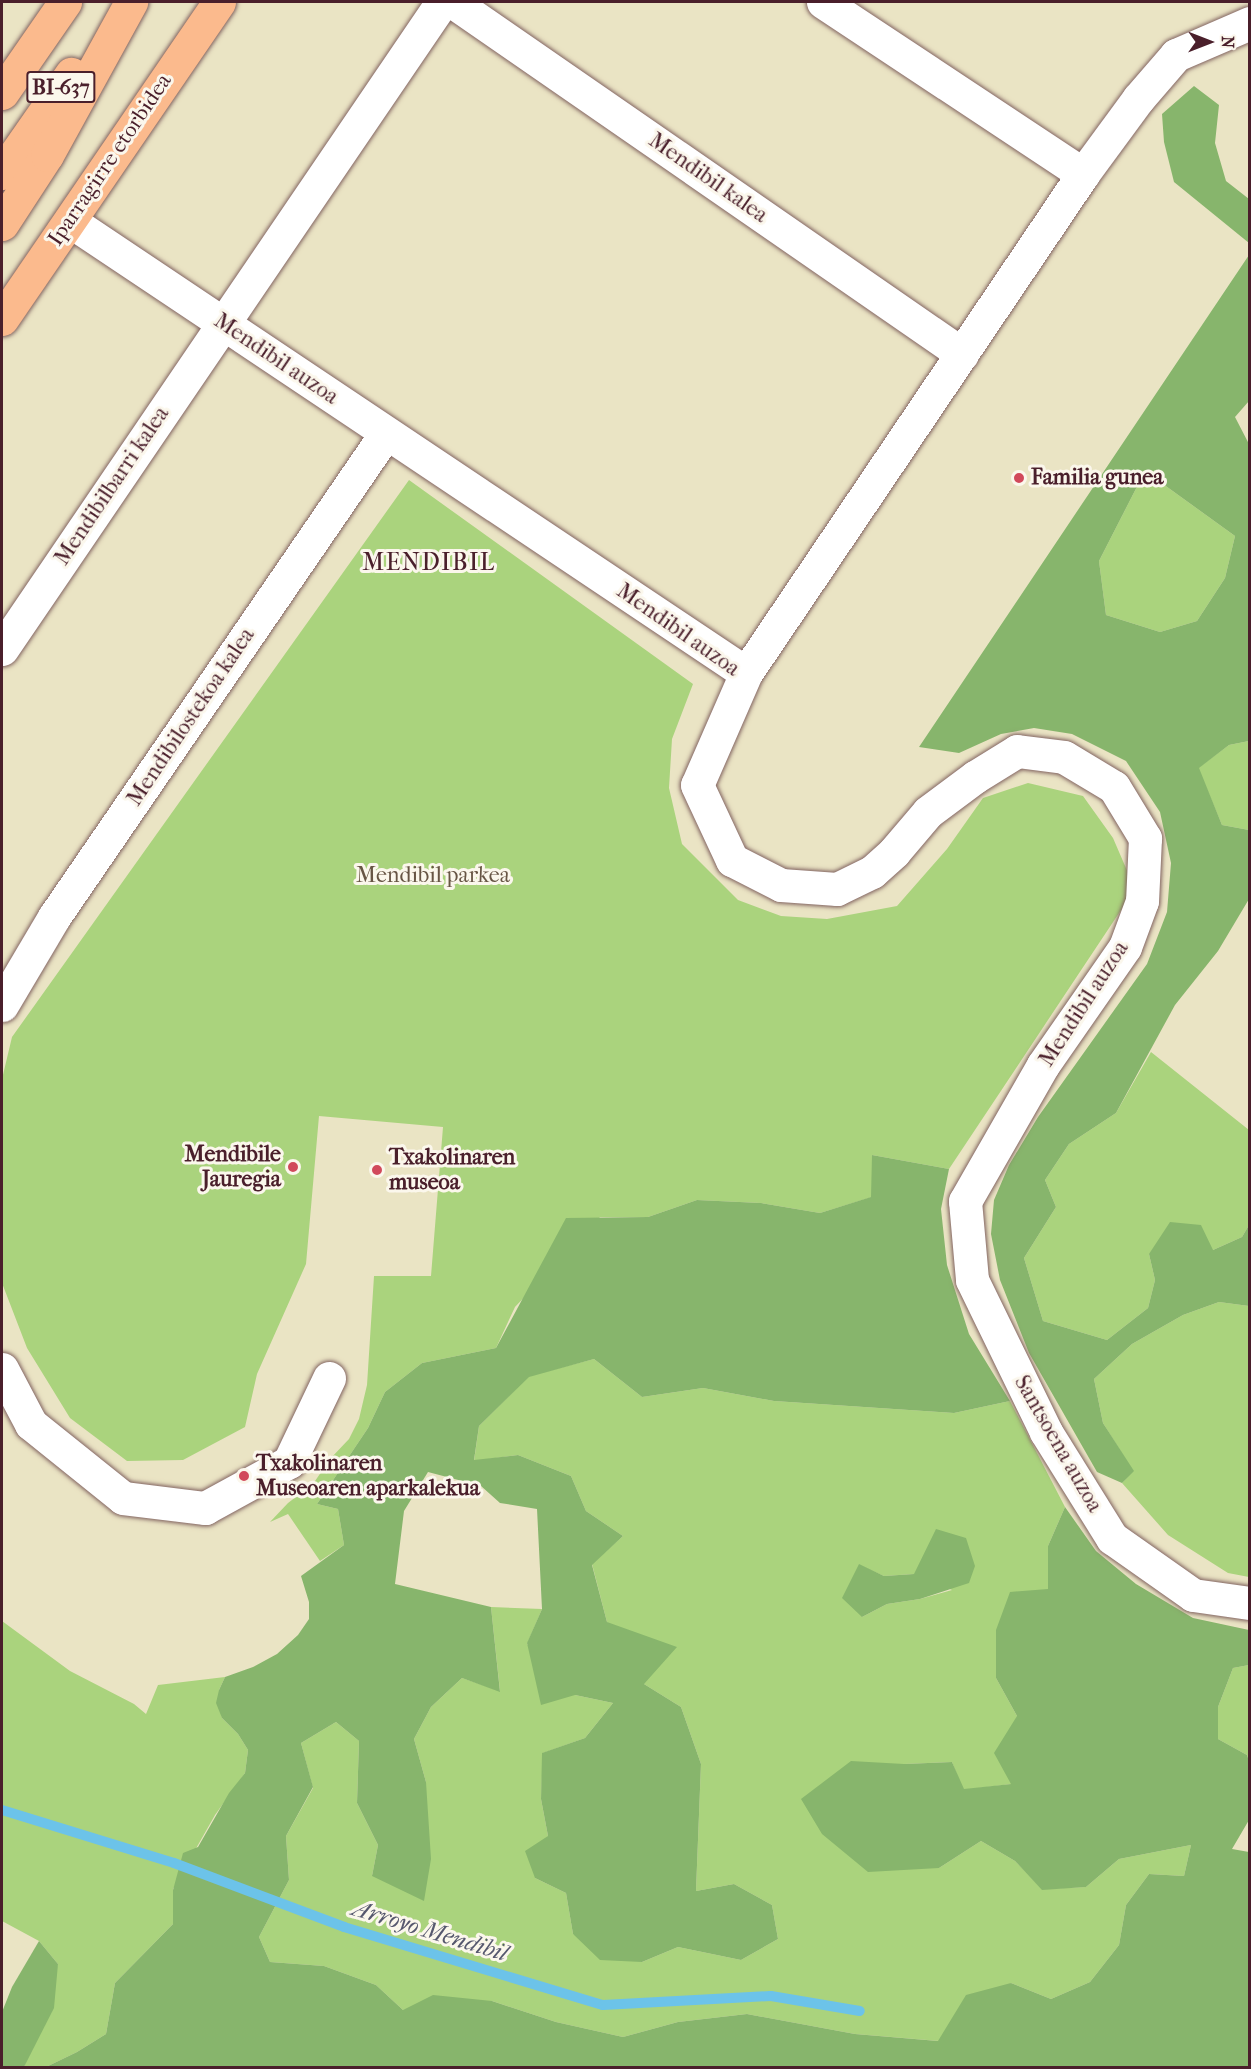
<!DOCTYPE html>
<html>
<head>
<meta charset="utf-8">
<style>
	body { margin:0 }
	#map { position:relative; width:1251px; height:2069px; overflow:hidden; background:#eae4c4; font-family:"IM FELL French Canon",serif }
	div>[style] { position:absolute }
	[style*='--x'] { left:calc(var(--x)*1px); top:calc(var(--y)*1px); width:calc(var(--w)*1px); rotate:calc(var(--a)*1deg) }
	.green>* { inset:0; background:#aad37d }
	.forest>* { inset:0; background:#87b56c }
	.stream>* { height:10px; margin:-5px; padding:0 5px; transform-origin:5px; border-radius:5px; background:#6cc3e9 }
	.roads { filter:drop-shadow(0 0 2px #826461) drop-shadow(0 0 2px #826461) }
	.street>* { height:33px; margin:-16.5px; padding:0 16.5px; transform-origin:16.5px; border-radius:16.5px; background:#fff }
	.primary>* { height:33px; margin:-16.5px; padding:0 16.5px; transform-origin:16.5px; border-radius:16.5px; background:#fbba8d }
	.highway>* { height:33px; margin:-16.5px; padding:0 16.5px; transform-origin:16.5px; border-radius:16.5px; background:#fbba8d }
	.dots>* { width:16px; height:16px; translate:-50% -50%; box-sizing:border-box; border:3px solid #fbf7ec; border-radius:50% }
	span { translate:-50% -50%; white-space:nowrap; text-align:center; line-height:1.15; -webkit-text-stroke:6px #fbf7ec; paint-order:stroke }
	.shield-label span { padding:2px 4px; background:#fbf7ec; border:2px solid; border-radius:4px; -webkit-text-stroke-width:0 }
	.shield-label { font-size:21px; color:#4a1f2b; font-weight:700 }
	.street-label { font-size:22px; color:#4a1f2b }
	.poi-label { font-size:22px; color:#4a1f2b; font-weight:700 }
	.left { translate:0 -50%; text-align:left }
	.right { translate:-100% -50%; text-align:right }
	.park-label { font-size:22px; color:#675544 }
	.neighbourhood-label { font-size:24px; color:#4a1f2b; letter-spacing:1.5px }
	.water-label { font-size:24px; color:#56586e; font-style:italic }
	.frame { position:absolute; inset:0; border:3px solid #4a1f2b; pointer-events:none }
	.north { position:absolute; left:1179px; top:12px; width:60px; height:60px; -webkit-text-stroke:4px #fbf7ec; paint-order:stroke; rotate:90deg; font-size:16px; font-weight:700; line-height:24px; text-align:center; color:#4a1f2b }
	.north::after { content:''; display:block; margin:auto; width:21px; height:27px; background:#4a1f2b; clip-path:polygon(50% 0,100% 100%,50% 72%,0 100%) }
</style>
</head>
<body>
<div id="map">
	<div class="green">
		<i style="clip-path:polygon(1145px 471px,1235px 536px,1225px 578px,1197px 621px,1160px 632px,1106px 615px,1099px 561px)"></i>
		<i style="clip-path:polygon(409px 480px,693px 684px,672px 739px,669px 788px,682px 844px,738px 900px,781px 916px,827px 919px,897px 906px,947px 849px,983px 798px,1028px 783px,1083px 796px,1113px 838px,1135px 889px,949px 1169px,872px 1155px,872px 1197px,820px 1213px,761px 1203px,697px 1200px,648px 1217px,600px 1217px,515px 1307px,496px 1348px,422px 1363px,385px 1392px,368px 1428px,317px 1504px,338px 1509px,344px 1545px,320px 1561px,288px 1514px,270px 1522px,288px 1503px,313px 1484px,330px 1459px,349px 1439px,359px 1419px,367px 1385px,374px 1276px,431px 1276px,443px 1127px,319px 1116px,306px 1264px,257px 1374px,245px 1427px,183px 1460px,127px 1461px,70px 1418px,27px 1348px,2px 1283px,2px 1079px,12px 1037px)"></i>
		<i style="clip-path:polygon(1249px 741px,1249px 830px,1222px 825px,1198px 768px,1229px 745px)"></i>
		<i style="clip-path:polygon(1151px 1052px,1249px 1130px,1249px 1225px,1242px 1237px,1213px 1250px,1149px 1254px,1155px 1280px,1148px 1308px,1107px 1340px,1043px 1321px,1024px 1258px,1056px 1207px,1045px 1180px,1069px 1144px,1116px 1113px)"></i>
		<i style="clip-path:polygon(1219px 1302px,1249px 1306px,1249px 1577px,1228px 1573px,1168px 1535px,1122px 1483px,1133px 1471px,1103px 1423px,1094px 1379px,1132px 1344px,1183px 1315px)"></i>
		<i style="clip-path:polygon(evenodd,594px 1359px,642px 1397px,703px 1388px,774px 1401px,954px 1413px,1010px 1401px,1065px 1507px,1048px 1546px,1048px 1590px,996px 1678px,1017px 1716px,1011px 1784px,963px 1790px,952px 1762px,904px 1764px,939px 1868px,981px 1841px,1015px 1861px,1042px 1889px,1086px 1887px,1119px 1859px,1191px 1845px,1184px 1876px,1149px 1874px,1126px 1905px,1119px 1945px,1090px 1982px,1051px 1999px,1011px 1983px,939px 2041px,855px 2034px,747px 2014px,678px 2022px,623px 2037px,556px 2022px,492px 2001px,403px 2010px,376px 1985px,324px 1966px,270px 1962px,259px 1937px,289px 1880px,286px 1836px,313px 1788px,301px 1743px,336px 1722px,359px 1741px,357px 1803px,378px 1845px,372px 1876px,426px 1782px,414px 1739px,431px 1707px,462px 1678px,500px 1691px,491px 1607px,542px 1609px,527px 1644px,575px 1695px,613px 1703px,585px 1738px,543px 1753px,541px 1799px,548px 1836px,535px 1878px,566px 1893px,573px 1934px,642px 1962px,678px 1947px,741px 1960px,778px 1939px,772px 1905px,734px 1884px,696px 1891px,701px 1764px,681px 1707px,644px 1684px,607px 1622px,592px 1564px,623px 1536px,586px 1511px,571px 1476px,518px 1455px,474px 1461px,479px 1426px,529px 1376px,594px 1359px,859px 1565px,884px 1576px,914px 1574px,952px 1590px,920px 1599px,887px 1604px,862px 1617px,859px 1565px)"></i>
		<i style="clip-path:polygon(2px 1621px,70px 1671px,134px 1704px,146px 1714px,158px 1685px,225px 1677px,219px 1690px,222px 1718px,238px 1734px,248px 1750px,245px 1773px,215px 1815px,173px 1889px,173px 1924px,115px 1983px,106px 2034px,77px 2052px,46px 2067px,24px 2067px,58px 1964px,39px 1941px,2px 1921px)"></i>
		<i style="clip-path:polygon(1249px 1665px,1249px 1761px,1247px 1755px,1218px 1739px,1218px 1707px,1233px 1668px)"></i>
	</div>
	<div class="forest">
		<i style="clip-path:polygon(1194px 86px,1219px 105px,1215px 143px,1226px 181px,1249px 199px,1249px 243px,1174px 182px,1164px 142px,1162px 114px)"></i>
		<i style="clip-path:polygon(evenodd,1249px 255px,1249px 401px,1235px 417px,1250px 446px,1249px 741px,1229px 745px,1199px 768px,1222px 825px,1249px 830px,1249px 899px,1218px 951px,1175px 1005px,1116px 1113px,1069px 1144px,1045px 1180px,1056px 1207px,1024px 1258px,1043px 1321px,1107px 1340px,1148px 1308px,1155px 1280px,1149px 1254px,1170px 1222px,1201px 1225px,1213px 1250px,1242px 1237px,1249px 1225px,1249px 1306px,1219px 1302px,1183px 1315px,1132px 1344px,1094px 1379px,1103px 1423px,1134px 1471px,1122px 1483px,1097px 1472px,1029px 1353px,1000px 1280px,991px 1234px,994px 1200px,1009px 1165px,1038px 1117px,1147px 964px,1167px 912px,1171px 863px,1160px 812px,1126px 761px,1072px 734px,1034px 728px,1001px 734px,959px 753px,919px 747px,1249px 255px,1145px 471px,1235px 536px,1225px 578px,1197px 621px,1160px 632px,1106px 615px,1099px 561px,1145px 471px)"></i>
		<i style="clip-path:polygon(872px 1155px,949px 1169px,941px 1209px,947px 1265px,969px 1334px,1010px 1401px,954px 1413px,774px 1401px,703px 1388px,642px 1397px,594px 1359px,529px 1377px,479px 1426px,474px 1460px,518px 1455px,571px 1476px,586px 1511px,623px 1536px,592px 1565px,607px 1622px,677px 1647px,644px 1684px,681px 1707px,701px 1764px,696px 1891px,734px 1884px,772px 1905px,778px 1939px,741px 1960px,678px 1947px,642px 1962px,600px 1960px,573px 1934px,566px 1893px,535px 1878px,525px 1851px,548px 1836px,541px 1799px,542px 1753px,585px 1738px,613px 1703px,575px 1695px,541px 1705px,527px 1643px,542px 1609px,537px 1509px,500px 1503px,481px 1486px,428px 1472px,404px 1511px,395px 1584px,491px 1607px,500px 1692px,462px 1678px,431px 1707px,414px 1739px,426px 1782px,431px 1859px,424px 1901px,372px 1876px,378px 1845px,357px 1803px,359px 1741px,336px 1722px,301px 1743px,313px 1787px,286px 1836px,289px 1880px,259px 1937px,270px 1962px,324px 1966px,376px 1985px,403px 2010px,433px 1995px,492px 2001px,556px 2022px,623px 2037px,678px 2022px,747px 2014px,855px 2034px,938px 2041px,966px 1995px,1011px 1983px,1051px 1999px,1090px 1982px,1119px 1945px,1126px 1905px,1149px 1874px,1184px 1876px,1191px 1845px,1119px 1859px,1086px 1887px,1042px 1890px,1015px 1861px,981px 1841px,939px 1868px,868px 1872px,822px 1834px,801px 1799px,851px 1761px,904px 1764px,952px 1762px,964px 1789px,1011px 1784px,994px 1753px,1017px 1716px,996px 1678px,996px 1630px,1010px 1592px,1048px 1589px,1048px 1546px,1065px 1507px,1096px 1551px,1136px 1584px,1193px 1618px,1249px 1630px,1249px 1665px,1233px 1668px,1218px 1707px,1218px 1739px,1247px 1755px,1249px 1761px,1249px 1820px,1232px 1849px,1249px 1852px,1249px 2067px,46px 2067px,77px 2052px,106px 2034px,115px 1983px,173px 1924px,173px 1890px,183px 1853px,198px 1847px,229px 1793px,245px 1773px,248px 1750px,238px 1734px,222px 1718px,216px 1703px,219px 1690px,225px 1677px,253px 1667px,277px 1654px,298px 1635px,309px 1619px,309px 1602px,301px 1576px,344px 1545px,338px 1509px,317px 1504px,368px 1428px,385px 1392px,422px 1363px,496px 1348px,566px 1218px,648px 1217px,697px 1200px,761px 1203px,820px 1213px,871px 1197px)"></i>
		<i style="clip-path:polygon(936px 1529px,966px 1538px,975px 1566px,969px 1583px,920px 1599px,887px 1604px,862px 1617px,842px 1598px,859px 1564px,884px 1576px,914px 1574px)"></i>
		<i style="clip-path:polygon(39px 1941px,58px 1964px,54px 2008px,24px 2067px,2px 2067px,2px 2012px,12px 1987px)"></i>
	</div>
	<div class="stream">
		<i style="--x:2;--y:1810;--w:180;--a:17.1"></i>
		<i style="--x:174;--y:1863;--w:182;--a:20.6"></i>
		<i style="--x:344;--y:1927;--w:270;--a:16.8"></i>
		<i style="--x:603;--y:2005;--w:168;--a:-3.1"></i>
		<i style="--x:771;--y:1996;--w:90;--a:9.6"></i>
	</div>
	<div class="roads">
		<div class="street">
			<i style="--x:453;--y:2;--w:619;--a:34.67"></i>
			<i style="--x:823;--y:2;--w:312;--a:33.5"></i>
			<i style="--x:1250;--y:23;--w:81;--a:156.6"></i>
			<i style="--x:1176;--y:55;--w:58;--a:130.8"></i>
			<i style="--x:1138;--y:99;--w:93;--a:126.3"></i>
			<i style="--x:1083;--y:174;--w:602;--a:124.03"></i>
			<i style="--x:746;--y:673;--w:122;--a:113.6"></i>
			<i style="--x:697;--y:785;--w:83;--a:65"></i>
			<i style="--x:732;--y:860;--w:55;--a:27"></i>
			<i style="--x:781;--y:885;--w:56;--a:4.1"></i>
			<i style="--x:837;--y:889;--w:39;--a:-26"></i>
			<i style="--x:872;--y:872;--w:30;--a:-42"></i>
			<i style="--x:894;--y:852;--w:52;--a:-49.6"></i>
			<i style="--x:928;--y:812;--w:59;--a:-36.7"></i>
			<i style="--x:975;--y:777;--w:49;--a:-31.8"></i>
			<i style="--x:1017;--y:751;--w:47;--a:7.3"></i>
			<i style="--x:1064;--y:757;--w:58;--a:31"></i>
			<i style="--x:1114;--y:787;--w:60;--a:58.7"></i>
			<i style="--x:1145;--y:838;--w:63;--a:92.7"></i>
			<i style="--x:1142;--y:901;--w:49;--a:110.3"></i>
			<i style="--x:1125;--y:947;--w:144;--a:124.8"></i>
			<i style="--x:1043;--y:1065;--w:157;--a:119.8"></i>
			<i style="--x:965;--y:1201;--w:79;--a:84.9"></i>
			<i style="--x:972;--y:1280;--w:169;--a:64"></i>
			<i style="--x:1046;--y:1432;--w:125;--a:58.1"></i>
			<i style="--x:1112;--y:1538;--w:99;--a:35.1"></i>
			<i style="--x:1193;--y:1595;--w:58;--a:8"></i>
			<i style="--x:70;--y:221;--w:813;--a:33.77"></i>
			<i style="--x:2;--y:649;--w:782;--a:-55.78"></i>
			<i style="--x:2;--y:1005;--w:102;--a:-59.4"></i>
			<i style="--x:54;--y:917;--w:587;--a:-55.55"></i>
			<i style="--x:2;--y:1369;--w:62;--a:62.2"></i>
			<i style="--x:31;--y:1424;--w:118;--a:38.8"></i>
			<i style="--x:123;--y:1498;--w:83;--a:7"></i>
			<i style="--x:205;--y:1508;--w:96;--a:-28.7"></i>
			<i style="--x:289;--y:1462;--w:93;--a:-64.5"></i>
		</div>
		<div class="primary">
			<i style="--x:2;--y:319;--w:384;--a:-55.6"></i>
		</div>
		<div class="highway">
			<i style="--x:2;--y:93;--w:111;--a:-55.3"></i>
			<i style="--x:2;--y:173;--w:121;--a:-55.1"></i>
			<i style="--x:2;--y:224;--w:82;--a:-56.9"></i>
			<i style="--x:47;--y:155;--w:175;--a:-61.2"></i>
		</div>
	</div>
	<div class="dots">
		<i style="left:1019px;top:478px;background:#d1495b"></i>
		<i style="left:293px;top:1167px;background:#d1495b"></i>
		<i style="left:377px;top:1170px;background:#d1495b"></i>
		<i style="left:244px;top:1476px;background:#d1495b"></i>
	</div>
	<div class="shield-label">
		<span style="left:61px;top:87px">BI-637</span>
	</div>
	<div class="street-label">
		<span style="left:110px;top:160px;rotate:-56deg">Iparragirre etorbidea</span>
		<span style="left:708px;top:178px;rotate:35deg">Mendibil kalea</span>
		<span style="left:276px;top:359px;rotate:34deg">Mendibil auzoa</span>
		<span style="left:112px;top:486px;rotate:-56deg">Mendibilbarri kalea</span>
		<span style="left:678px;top:630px;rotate:35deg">Mendibil auzoa</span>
		<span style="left:191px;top:717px;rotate:-56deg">Mendibilostekoa kalea</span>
		<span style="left:1084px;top:1004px;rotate:-57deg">Mendibil auzoa</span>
		<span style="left:1058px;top:1444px;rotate:60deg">Santsoena auzoa</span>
	</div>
	<div class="poi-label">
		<span class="left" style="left:1031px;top:478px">Familia gunea</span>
		<span class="right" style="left:281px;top:1167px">Mendibile<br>Jauregia</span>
		<span class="left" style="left:389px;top:1170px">Txakolinaren<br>museoa</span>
		<span class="left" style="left:256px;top:1476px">Txakolinaren<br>Museoaren aparkalekua</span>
	</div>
	<div class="park-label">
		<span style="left:433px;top:876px">Mendibil parkea</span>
	</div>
	<div class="neighbourhood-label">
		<span style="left:429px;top:563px">MENDIBIL</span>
	</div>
	<div class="water-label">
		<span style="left:430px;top:1931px;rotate:17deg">Arroyo Mendibil</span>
	</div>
	<div class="frame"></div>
	<div class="north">N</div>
</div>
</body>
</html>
